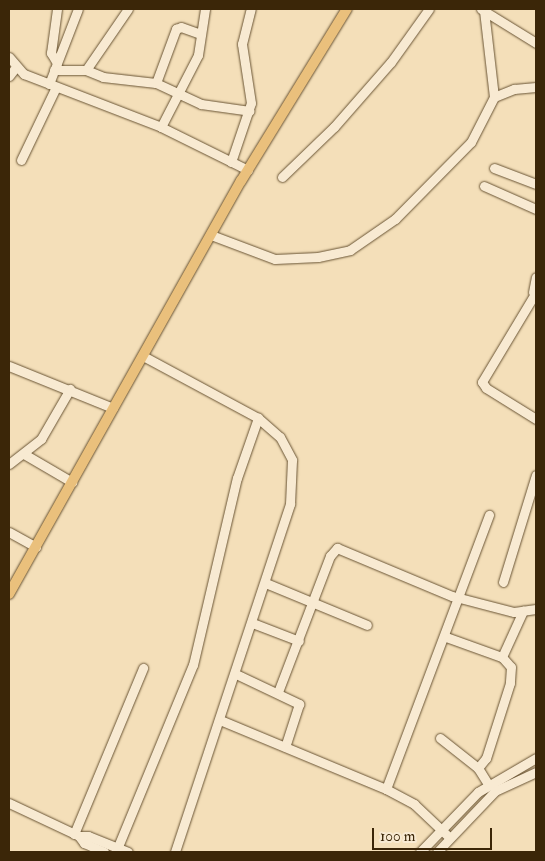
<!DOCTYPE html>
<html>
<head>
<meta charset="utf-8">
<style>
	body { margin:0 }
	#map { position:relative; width:545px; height:861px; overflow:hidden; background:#f4dfb9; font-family:"IM FELL Double Pica",serif }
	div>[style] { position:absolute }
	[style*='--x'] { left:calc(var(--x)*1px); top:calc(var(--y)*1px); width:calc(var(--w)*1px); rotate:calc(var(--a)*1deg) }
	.roads { filter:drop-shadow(0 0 1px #695434) drop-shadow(0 0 1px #695434) }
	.minor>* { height:9px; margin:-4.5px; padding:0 4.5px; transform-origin:4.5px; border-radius:4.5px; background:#f8ead2 }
	.major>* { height:10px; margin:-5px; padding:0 5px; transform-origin:5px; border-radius:5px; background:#eac07c }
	span { translate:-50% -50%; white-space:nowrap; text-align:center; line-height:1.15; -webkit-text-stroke:5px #f8ead2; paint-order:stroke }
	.frame { position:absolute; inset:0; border:10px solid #3b2608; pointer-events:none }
	.scale { position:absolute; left:372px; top:828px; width:120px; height:22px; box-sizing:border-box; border:2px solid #3b2608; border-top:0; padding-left:6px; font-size:15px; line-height:18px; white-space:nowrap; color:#3b2608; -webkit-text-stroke:4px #f8ead2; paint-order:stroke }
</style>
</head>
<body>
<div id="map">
	<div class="roads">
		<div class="minor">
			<i style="--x:481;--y:9;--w:65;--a:31.7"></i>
			<i style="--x:9;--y:57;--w:23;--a:49"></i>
			<i style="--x:24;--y:74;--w:147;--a:21.1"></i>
			<i style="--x:161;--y:127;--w:97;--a:26.3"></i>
			<i style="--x:57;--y:63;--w:12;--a:-121"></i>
			<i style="--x:51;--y:53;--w:44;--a:-82.2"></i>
			<i style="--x:54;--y:70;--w:32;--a:0"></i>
			<i style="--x:86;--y:70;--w:74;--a:-55.5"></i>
			<i style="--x:86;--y:70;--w:18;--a:22"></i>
			<i style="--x:103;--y:77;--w:53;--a:6.5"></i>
			<i style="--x:156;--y:83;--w:50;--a:25"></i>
			<i style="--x:201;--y:104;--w:49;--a:8.1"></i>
			<i style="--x:9;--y:76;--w:11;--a:-52"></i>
			<i style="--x:156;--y:83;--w:58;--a:-69.7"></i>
			<i style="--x:176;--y:29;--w:5;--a:-22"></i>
			<i style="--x:181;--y:27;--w:20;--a:20"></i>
			<i style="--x:49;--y:84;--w:80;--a:-68.9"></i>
			<i style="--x:494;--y:97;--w:22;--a:-22"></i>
			<i style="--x:514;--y:89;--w:22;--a:-5"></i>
			<i style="--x:161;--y:127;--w:81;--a:-62.8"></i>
			<i style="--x:198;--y:55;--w:47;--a:-81.3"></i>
			<i style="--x:21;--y:160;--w:81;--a:-64.4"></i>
			<i style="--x:231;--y:162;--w:62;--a:-71.3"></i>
			<i style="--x:251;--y:103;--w:60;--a:-98.7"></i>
			<i style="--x:242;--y:44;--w:36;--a:-76"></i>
			<i style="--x:494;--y:168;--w:45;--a:20.9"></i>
			<i style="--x:282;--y:177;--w:72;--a:-43.9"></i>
			<i style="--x:334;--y:127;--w:86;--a:-48.8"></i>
			<i style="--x:391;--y:62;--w:65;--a:-54.4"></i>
			<i style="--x:484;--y:186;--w:57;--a:23.9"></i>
			<i style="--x:211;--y:235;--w:68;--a:20.6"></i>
			<i style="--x:275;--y:259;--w:43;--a:-2.7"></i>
			<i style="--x:318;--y:257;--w:33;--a:-12"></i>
			<i style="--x:350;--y:250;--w:55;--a:-34.6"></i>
			<i style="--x:395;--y:219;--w:108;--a:-45.4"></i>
			<i style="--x:471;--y:142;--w:51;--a:-62.9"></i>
			<i style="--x:494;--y:97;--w:88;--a:-96.6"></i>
			<i style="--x:533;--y:292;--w:15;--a:-79"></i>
			<i style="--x:536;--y:292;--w:105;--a:121"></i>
			<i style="--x:482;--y:382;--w:7;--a:56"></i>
			<i style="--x:486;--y:388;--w:59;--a:31.8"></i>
			<i style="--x:143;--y:356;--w:131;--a:28.3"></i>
			<i style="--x:258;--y:418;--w:29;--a:41"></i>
			<i style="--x:280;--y:437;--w:26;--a:62"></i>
			<i style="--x:292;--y:460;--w:44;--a:92.6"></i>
			<i style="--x:290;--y:504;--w:367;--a:108.3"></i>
			<i style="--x:9;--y:366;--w:112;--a:22"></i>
			<i style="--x:24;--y:454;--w:56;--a:30.3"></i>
			<i style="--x:9;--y:464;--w:41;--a:-38"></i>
			<i style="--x:41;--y:439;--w:58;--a:-59.9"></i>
			<i style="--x:9;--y:532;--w:31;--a:29"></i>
			<i style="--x:503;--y:582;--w:112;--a:-72.9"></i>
			<i style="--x:268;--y:584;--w:107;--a:22.5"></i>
			<i style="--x:255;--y:624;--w:47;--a:21.1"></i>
			<i style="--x:446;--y:637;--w:59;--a:19.7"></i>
			<i style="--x:502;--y:657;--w:13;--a:48"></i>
			<i style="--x:511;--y:667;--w:16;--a:94"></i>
			<i style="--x:510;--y:683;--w:79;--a:107.7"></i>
			<i style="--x:486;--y:758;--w:13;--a:129"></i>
			<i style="--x:502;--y:657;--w:51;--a:-65.5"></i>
			<i style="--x:238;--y:675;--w:68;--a:25.4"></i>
			<i style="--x:299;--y:704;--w:45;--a:108"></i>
			<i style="--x:278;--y:692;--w:146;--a:-69.1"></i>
			<i style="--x:330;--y:556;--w:11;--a:-49"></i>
			<i style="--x:337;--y:548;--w:125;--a:22.7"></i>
			<i style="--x:452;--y:596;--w:64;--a:14.5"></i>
			<i style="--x:514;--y:612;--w:22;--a:-8"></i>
			<i style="--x:220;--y:720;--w:180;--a:22.6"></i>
			<i style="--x:386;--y:789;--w:32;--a:28"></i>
			<i style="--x:414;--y:804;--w:48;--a:43.3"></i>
			<i style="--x:440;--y:738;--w:48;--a:38.3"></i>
			<i style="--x:478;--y:768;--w:19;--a:58"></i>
			<i style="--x:386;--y:789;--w:293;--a:-69.4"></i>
			<i style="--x:9;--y:803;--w:77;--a:25.2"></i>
			<i style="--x:79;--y:836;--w:9;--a:0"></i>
			<i style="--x:88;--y:836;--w:43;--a:21.8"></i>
			<i style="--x:74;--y:834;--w:180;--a:-67.4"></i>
			<i style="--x:79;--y:836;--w:9;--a:54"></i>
			<i style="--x:84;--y:843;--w:22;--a:24"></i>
			<i style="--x:117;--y:849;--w:199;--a:-67.6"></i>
			<i style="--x:193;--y:665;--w:192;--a:-76.8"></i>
			<i style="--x:237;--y:478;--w:64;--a:-70.7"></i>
			<i style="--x:420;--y:852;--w:83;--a:-46"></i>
			<i style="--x:478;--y:792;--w:67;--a:-30.4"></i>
			<i style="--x:437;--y:852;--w:84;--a:-46.4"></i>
			<i style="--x:495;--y:791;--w:45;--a:-24.9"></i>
		</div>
		<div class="major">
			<i style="--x:9;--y:594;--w:474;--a:-60.7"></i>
			<i style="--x:241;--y:181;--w:202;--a:-58.4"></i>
		</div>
	</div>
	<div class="frame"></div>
	<div class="scale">100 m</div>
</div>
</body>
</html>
